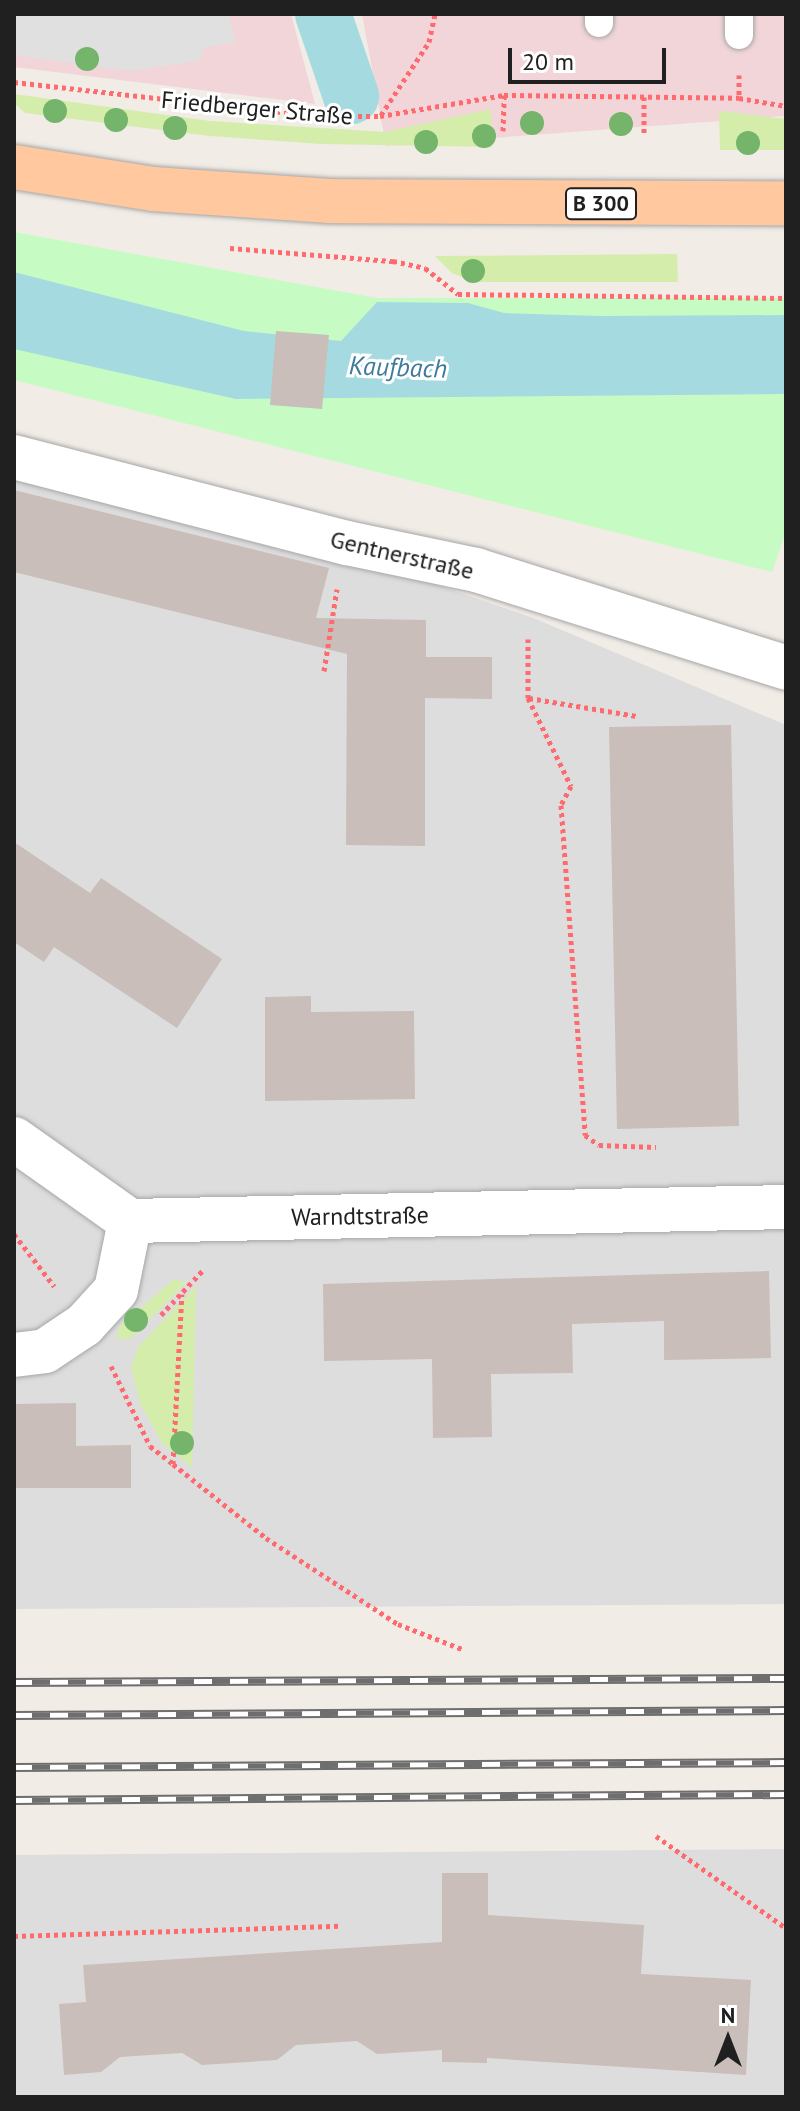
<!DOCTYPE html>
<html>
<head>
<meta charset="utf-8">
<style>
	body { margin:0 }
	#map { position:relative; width:800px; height:2111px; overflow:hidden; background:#f1ece6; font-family:"PT Sans",sans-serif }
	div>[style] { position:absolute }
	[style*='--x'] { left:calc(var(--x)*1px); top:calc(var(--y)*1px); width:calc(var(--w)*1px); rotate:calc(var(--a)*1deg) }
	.residential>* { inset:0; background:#dedddd }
	.commercial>* { inset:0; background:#f2d5d8 }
	.grass>* { inset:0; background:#d4edab }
	.park>* { inset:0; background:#c6fcc3 }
	.parking>* { inset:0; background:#e0e0e0 }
	.water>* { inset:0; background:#a5dbe0 }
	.canal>* { height:56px; margin:-28px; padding:0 28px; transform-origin:28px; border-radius:28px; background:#a5dbe0 }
	.building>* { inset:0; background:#c9beb9 }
	.path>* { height:5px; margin-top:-2.5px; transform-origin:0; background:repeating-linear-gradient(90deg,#ff6a6e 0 4px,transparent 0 8px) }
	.roads { filter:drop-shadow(0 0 2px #a7a7a7) drop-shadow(0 0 2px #a7a7a7) }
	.lane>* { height:28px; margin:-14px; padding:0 14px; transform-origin:14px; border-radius:14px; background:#fff }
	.street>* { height:44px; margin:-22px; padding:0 22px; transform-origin:22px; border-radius:22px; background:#fff }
	.primary>* { height:44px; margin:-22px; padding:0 22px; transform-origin:22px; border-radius:22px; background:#ffc89e }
	.rail>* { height:9px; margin-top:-4.5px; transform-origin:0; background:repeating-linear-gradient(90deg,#fff 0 18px,#6e6e6e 0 36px); box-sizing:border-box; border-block:2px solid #6e6e6e }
	.trees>* { width:24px; height:24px; margin:-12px; border-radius:50%; background:#74b46b }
	span { translate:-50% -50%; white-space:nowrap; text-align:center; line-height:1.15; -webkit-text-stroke:6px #fff; paint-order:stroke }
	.shield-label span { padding:2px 6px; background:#fff; border:2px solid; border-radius:6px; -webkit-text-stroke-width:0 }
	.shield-label { font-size:22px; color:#202020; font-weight:700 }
	.street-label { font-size:24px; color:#202020 }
	.water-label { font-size:26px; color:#3f7a9c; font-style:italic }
	.frame { position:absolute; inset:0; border:16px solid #202020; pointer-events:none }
	.north { position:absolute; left:688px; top:1999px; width:80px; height:80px; -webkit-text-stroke:6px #fff; paint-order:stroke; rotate:0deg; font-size:22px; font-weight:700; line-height:32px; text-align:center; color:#202020 }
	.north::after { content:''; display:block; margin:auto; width:28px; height:36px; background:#202020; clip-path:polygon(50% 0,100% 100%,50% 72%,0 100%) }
	.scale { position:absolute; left:508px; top:48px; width:158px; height:36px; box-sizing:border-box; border:4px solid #202020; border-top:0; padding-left:10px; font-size:24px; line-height:28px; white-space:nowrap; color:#202020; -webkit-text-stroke:6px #fff; paint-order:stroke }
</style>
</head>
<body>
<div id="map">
	<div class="residential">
		<i style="clip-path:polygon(14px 473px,334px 549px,536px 619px,786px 725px,786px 1604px,14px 1609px)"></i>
		<i style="clip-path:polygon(786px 1849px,786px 2097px,14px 2097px,14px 1855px)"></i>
	</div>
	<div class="commercial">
		<i style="clip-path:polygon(14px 14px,291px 14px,315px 104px,14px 67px)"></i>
		<i style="clip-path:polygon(362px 14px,786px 14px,786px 116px,386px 146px)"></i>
	</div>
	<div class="grass">
		<i style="clip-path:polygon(14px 94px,210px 121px,385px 132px,491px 109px,492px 147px,322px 144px,210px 136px,25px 113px,14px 103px)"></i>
		<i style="clip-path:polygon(719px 111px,786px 119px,786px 150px,720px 150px)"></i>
		<i style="clip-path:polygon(677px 254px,678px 282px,474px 282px,452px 273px,435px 256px)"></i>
		<i style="clip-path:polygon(174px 1279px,186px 1283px,130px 1339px,117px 1339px,119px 1327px)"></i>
		<i style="clip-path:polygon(196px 1286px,192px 1467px,162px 1443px,140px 1403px,131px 1368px,138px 1347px)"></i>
	</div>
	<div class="park">
		<i style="clip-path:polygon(14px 232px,377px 298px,786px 298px,786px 532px,772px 572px,14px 380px)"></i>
	</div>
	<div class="parking">
		<i style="clip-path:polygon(14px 14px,229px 14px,235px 43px,205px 47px,198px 61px,130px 71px,14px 55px)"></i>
	</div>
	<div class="water">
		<i style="clip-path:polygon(14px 272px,244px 331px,341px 341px,377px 302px,468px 303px,504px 313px,599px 316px,786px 315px,786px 394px,236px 399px,14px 349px)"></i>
	</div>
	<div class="canal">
		<i style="--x:323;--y:14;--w:87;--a:71.1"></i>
	</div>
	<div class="building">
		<i style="clip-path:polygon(276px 331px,329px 335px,322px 409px,270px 405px)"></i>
		<i style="clip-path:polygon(14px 490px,329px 568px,316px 618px,426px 620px,426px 657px,492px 657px,492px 699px,425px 698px,425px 846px,346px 845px,347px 654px,14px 572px)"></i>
		<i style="clip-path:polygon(731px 725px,739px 1126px,617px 1129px,609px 727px)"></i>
		<i style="clip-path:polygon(14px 842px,90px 893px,101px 878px,222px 959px,177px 1028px,54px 947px,44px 962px,14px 942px)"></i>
		<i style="clip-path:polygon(311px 996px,311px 1012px,414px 1011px,415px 1099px,265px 1101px,265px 997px)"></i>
		<i style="clip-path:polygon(769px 1271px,771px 1358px,664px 1360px,664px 1321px,572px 1324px,573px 1373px,491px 1374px,492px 1437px,433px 1438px,432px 1359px,324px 1361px,323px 1284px)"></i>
		<i style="clip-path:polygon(76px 1403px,76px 1446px,131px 1445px,131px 1488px,14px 1488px,14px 1404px)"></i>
		<i style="clip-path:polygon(442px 1873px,488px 1873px,488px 1915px,644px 1925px,641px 1974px,751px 1980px,746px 2075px,487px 2058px,487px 2063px,442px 2062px,442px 2050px,377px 2054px,357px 2041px,296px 2045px,277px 2060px,202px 2065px,182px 2053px,120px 2057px,101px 2072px,64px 2075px,59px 2004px,86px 2002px,83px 1965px,442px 1942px)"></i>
	</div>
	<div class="path">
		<i style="--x:739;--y:75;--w:23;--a:90"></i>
		<i style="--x:14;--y:82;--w:306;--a:6.4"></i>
		<i style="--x:318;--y:116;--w:62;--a:0"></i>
		<i style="--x:380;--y:116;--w:126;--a:-9.6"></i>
		<i style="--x:504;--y:95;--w:235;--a:0.7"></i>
		<i style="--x:739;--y:98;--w:48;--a:9.7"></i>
		<i style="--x:644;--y:97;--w:36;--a:90"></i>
		<i style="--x:381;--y:115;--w:87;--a:-56.7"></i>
		<i style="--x:429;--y:42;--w:29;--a:-78"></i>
		<i style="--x:503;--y:131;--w:36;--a:-88"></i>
		<i style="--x:230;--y:248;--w:164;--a:4.6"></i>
		<i style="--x:393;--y:261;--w:33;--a:12"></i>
		<i style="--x:425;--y:268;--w:42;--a:38.2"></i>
		<i style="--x:458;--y:294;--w:328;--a:0.7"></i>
		<i style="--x:528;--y:639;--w:59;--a:90"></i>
		<i style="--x:528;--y:698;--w:98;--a:64"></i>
		<i style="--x:571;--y:786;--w:21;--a:118"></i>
		<i style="--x:561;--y:805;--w:331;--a:85.8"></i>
		<i style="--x:585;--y:1135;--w:17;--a:36"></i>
		<i style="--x:599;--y:1145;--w:57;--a:2"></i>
		<i style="--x:324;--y:671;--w:83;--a:-81"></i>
		<i style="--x:529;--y:698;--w:109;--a:9.5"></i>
		<i style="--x:14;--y:1234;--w:66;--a:52.4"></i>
		<i style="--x:161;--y:1315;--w:63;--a:-46.9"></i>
		<i style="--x:111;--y:1366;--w:89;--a:64"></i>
		<i style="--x:150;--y:1446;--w:29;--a:38"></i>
		<i style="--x:173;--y:1464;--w:119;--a:38.5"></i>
		<i style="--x:266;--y:1538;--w:158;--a:33.1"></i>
		<i style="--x:398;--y:1624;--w:69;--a:21.3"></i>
		<i style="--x:173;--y:1464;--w:170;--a:-87"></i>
		<i style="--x:656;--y:1836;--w:159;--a:35.3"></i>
		<i style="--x:14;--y:1936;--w:326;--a:-1.8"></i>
	</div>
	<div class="roads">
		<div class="lane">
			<i style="--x:599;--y:14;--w:9;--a:90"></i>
			<i style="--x:739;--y:14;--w:21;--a:90"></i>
		</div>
		<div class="street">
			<i style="--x:14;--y:457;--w:344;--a:14.5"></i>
			<i style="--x:347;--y:543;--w:132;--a:11.8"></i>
			<i style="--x:476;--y:570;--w:325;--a:17.5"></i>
			<i style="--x:14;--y:1139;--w:142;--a:35.3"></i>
			<i style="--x:14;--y:1355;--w:31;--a:-7"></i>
			<i style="--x:45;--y:1351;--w:47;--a:-33.7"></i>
			<i style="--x:84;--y:1325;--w:47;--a:-47.6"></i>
			<i style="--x:116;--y:1290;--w:70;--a:-78.5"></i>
			<i style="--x:130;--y:1221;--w:656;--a:-1.22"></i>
		</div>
		<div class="primary">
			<i style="--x:14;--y:167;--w:141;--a:9"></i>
			<i style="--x:153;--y:189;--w:177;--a:3.9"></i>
			<i style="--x:330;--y:201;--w:456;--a:0.3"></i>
		</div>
	</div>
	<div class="rail">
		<i style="--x:14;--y:1682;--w:772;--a:-0.3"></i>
		<i style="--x:14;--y:1715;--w:772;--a:-0.37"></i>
		<i style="--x:14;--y:1767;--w:772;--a:-0.37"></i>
		<i style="--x:14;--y:1800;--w:772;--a:-0.45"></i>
	</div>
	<div class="trees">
		<i style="left:87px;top:59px"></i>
		<i style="left:55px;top:111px"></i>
		<i style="left:116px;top:120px"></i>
		<i style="left:532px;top:123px"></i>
		<i style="left:621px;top:124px"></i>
		<i style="left:175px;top:128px"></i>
		<i style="left:484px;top:136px"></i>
		<i style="left:426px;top:142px"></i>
		<i style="left:748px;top:143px"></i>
		<i style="left:473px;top:271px"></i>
		<i style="left:136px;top:1320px"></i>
		<i style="left:182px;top:1443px"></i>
	</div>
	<div class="shield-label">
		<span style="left:601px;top:204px">B 300</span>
	</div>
	<div class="street-label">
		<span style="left:257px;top:108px;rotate:5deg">Friedberger Straße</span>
		<span style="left:402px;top:555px;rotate:13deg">Gentnerstraße</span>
		<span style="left:360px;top:1216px;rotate:-1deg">Warndtstraße</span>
	</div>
	<div class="water-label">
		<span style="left:398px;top:367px;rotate:2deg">Kaufbach</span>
	</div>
	<div class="frame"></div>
	<div class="north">N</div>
	<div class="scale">20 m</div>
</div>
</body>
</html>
